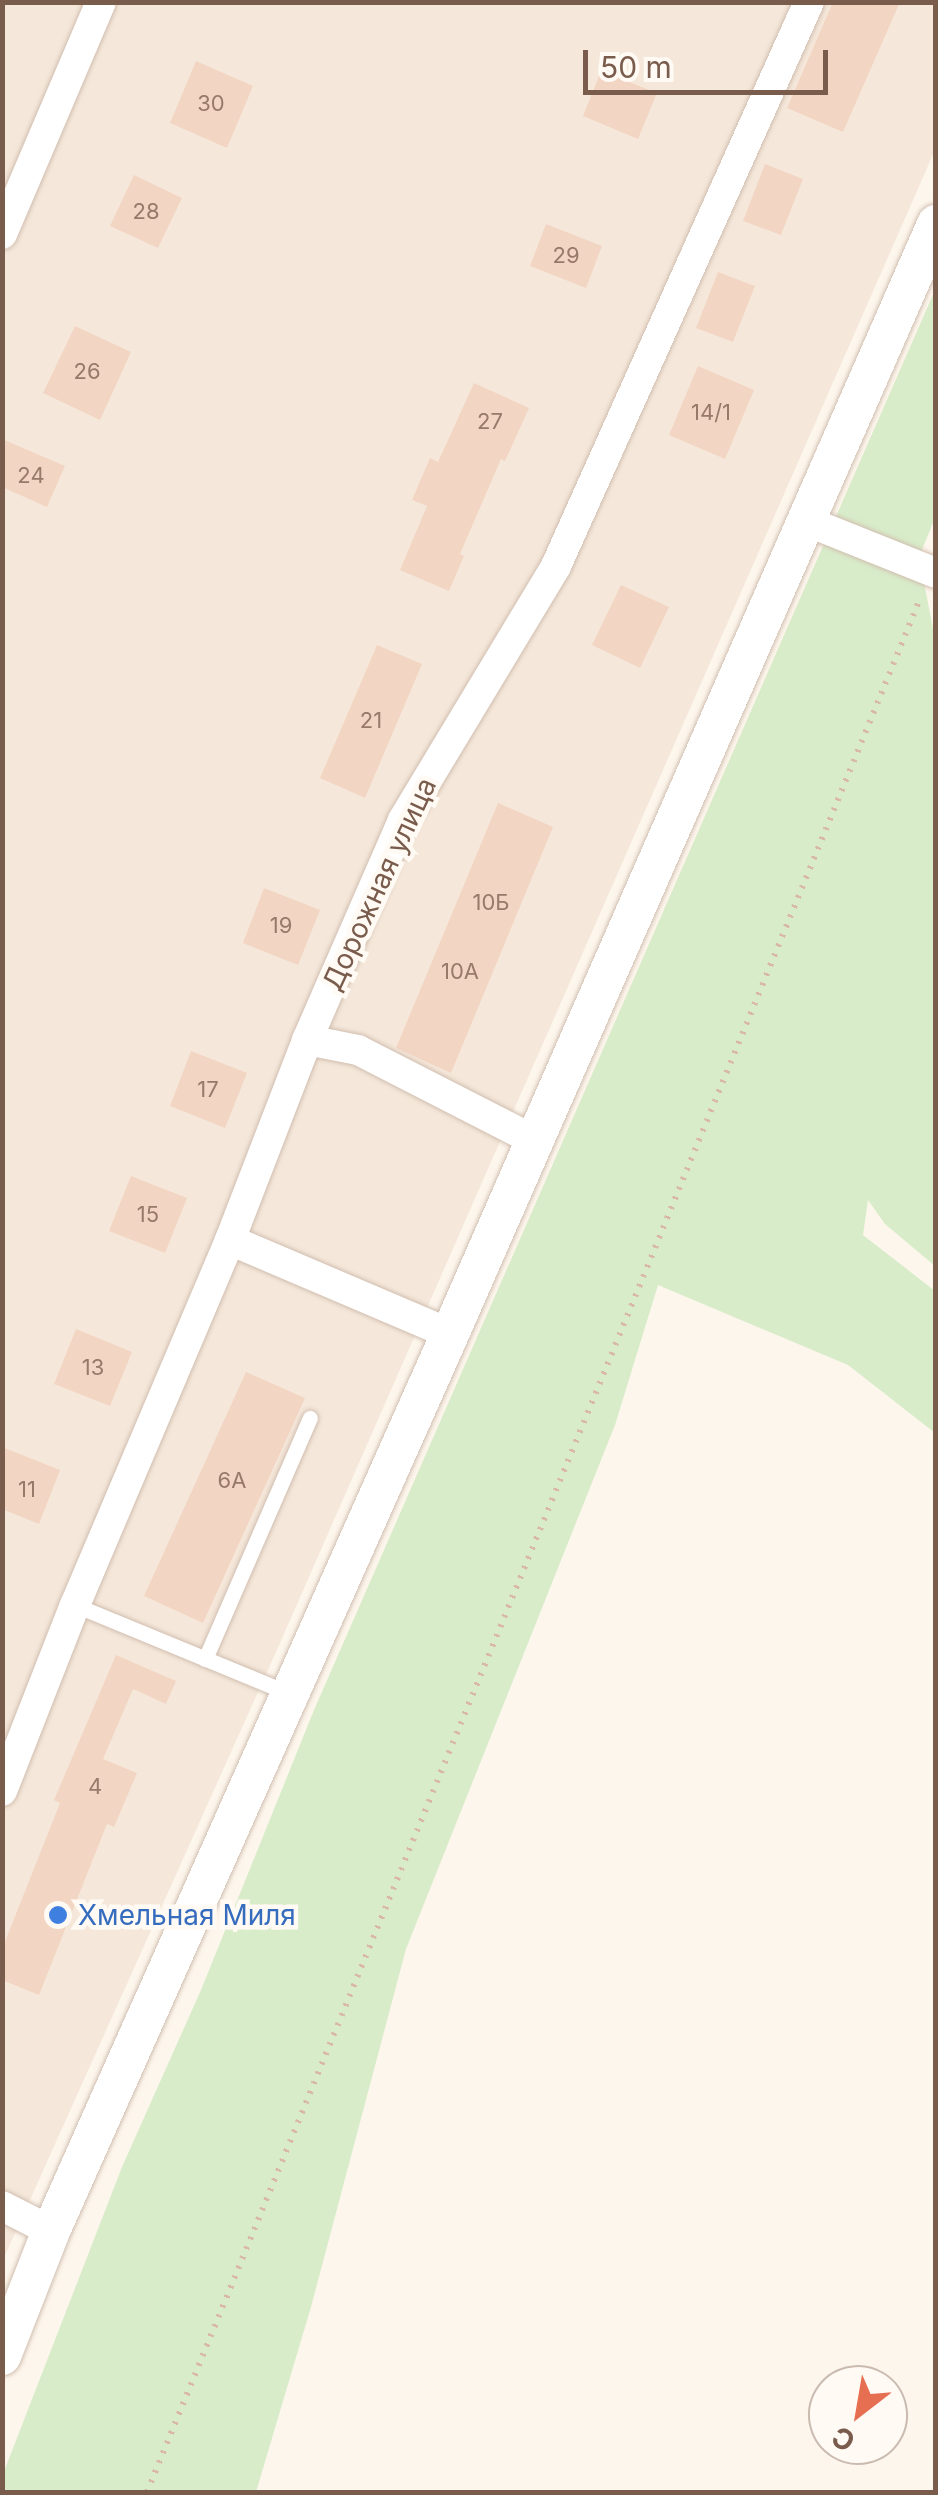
<!DOCTYPE html>
<html>
<head>
<meta charset="utf-8">
<style>
	body { margin:0 }
	#map { position:relative; width:938px; height:2495px; overflow:hidden; background:#fdf6ec; font-family:Inter,sans-serif }
	div>[style] { position:absolute }
	[style*='--x'] { left:calc(var(--x)*1px); top:calc(var(--y)*1px); width:calc(var(--w)*1px); rotate:calc(var(--a)*1deg) }
	.residential>* { inset:0; background:#f5e8da }
	.green>* { inset:0; background:#d8ecc9 }
	.building>* { inset:0; background:#f3d5c3 }
	.path>* { height:6px; margin-top:-3px; transform-origin:0; background:repeating-linear-gradient(90deg,#d9b8a5 0 2.5px,transparent 0 10.5px) }
	.roads { filter:drop-shadow(0 0 2px #d1beb0) drop-shadow(0 0 2px #d1beb0) }
	.service>* { height:15px; margin:-7.5px; padding:0 7.5px; transform-origin:7.5px; border-radius:7.5px; background:#fff }
	.minor>* { height:30px; margin:-15px; padding:0 15px; transform-origin:15px; border-radius:15px; background:#fff }
	.tertiary>* { height:38px; margin:-19px; padding:0 19px; transform-origin:19px; border-radius:19px; background:#fff }
	.dots>* { width:28px; height:28px; translate:-50% -50%; box-sizing:border-box; border:5px solid #fffaf3; border-radius:50% }
	span { translate:-50% -50%; white-space:nowrap; text-align:center; line-height:1.15; -webkit-text-stroke:9px #fffaf3; paint-order:stroke }
	.number-label { font-size:22px; color:#987a6a }
	.number-label span { -webkit-text-stroke-width:0 }
	.street-label { font-size:28px; color:#7a5c4d }
	.shop-label { font-size:28px; color:#366cbe }
	.left { translate:0 -50%; text-align:left }
	.frame { position:absolute; inset:0; border:5px solid #7a5c4d; pointer-events:none }
	.north { position:absolute; left:808px; top:2365px; width:100px; height:100px; box-sizing:border-box; background:#fffaf3; border:2px solid #cabbb1; border-radius:50%; rotate:211deg; font-size:28px; font-weight:700; line-height:40px; text-align:center; color:#7a5c4d }
	.north::after { content:''; display:block; margin:auto; width:35px; height:45px; background:#e76f51; clip-path:polygon(50% 0,100% 100%,50% 72%,0 100%) }
	.scale { position:absolute; left:583px; top:50px; width:245px; height:45px; box-sizing:border-box; border:5px solid #7a5c4d; border-top:0; padding-left:12px; font-size:30px; line-height:35px; white-space:nowrap; color:#7a5c4d; -webkit-text-stroke:8px #fffaf3; paint-order:stroke }
</style>
</head>
<body>
<div id="map">
	<div class="residential">
		<i style="clip-path:polygon(3px 3px,935px 3px,935px 150px,280px 1643px,3px 2260px)"></i>
	</div>
	<div class="green">
		<i style="clip-path:polygon(935px 290px,935px 518px,919px 557px,936px 644px,935px 1266px,885px 1224px,868px 1200px,863px 1235px,935px 1291px,935px 1433px,848px 1365px,658px 1285px,615px 1425px,406px 1949px,311px 2307px,256px 2492px,3px 2492px,3px 2474px,122px 2167px,201px 1990px,314px 1710px)"></i>
	</div>
	<div class="building">
		<i style="clip-path:polygon(833px 2px,900px 2px,843px 132px,787px 108px)"></i>
		<i style="clip-path:polygon(196px 61px,253px 86px,227px 148px,170px 123px)"></i>
		<i style="clip-path:polygon(601px 71px,657px 93px,638px 139px,583px 116px)"></i>
		<i style="clip-path:polygon(765px 164px,803px 179px,781px 235px,743px 221px)"></i>
		<i style="clip-path:polygon(134px 175px,182px 198px,158px 248px,110px 226px)"></i>
		<i style="clip-path:polygon(546px 224px,602px 246px,586px 288px,530px 266px)"></i>
		<i style="clip-path:polygon(718px 272px,755px 286px,733px 342px,696px 328px)"></i>
		<i style="clip-path:polygon(75px 326px,131px 352px,100px 420px,43px 393px)"></i>
		<i style="clip-path:polygon(698px 366px,754px 390px,725px 459px,669px 435px)"></i>
		<i style="clip-path:polygon(474px 383px,529px 408px,505px 461px,501px 459px,460px 554px,464px 556px,449px 591px,400px 570px,427px 506px,412px 500px,430px 458px,438px 462px)"></i>
		<i style="clip-path:polygon(2px 439px,65px 466px,47px 507px,2px 487px)"></i>
		<i style="clip-path:polygon(621px 585px,669px 607px,640px 668px,592px 645px)"></i>
		<i style="clip-path:polygon(377px 645px,422px 664px,365px 798px,320px 778px)"></i>
		<i style="clip-path:polygon(498px 803px,553px 827px,451px 1073px,396px 1048px)"></i>
		<i style="clip-path:polygon(264px 888px,320px 910px,298px 965px,243px 943px)"></i>
		<i style="clip-path:polygon(191px 1051px,247px 1073px,225px 1128px,170px 1106px)"></i>
		<i style="clip-path:polygon(131px 1176px,187px 1198px,165px 1253px,109px 1231px)"></i>
		<i style="clip-path:polygon(76px 1329px,132px 1352px,110px 1406px,54px 1384px)"></i>
		<i style="clip-path:polygon(246px 1372px,305px 1398px,203px 1623px,144px 1596px)"></i>
		<i style="clip-path:polygon(2px 1447px,60px 1470px,39px 1524px,2px 1509px)"></i>
		<i style="clip-path:polygon(116px 1655px,176px 1681px,166px 1704px,133px 1689px,103px 1759px,137px 1773px,114px 1827px,107px 1824px,39px 1995px,2px 1980px,2px 1949px,60px 1803px,54px 1800px)"></i>
	</div>
	<div class="path">
		<i style="--x:147;--y:2492;--w:2045;--a:-67.79"></i>
	</div>
	<div class="roads">
		<div class="service">
			<i style="--x:75;--y:1605;--w:234;--a:22.4"></i>
			<i style="--x:205;--y:1659;--w:263;--a:-66.5"></i>
		</div>
		<div class="minor">
			<i style="--x:2;--y:234;--w:252;--a:-66.9"></i>
			<i style="--x:806;--y:521;--w:140;--a:21.8"></i>
			<i style="--x:307;--y:1040;--w:52;--a:11.1"></i>
			<i style="--x:358;--y:1050;--w:195;--a:27.1"></i>
			<i style="--x:230;--y:1240;--w:239;--a:23.1"></i>
			<i style="--x:2;--y:1791;--w:200;--a:-68.6"></i>
			<i style="--x:75;--y:1605;--w:397;--a:-67"></i>
			<i style="--x:230;--y:1240;--w:214;--a:-68.9"></i>
			<i style="--x:307;--y:1040;--w:240;--a:-66.4"></i>
			<i style="--x:403;--y:820;--w:297;--a:-58.9"></i>
			<i style="--x:556;--y:566;--w:618;--a:-65.84"></i>
			<i style="--x:2;--y:2206;--w:55;--a:27"></i>
		</div>
		<div class="tertiary">
			<i style="--x:2;--y:2356;--w:134;--a:-68.6"></i>
			<i style="--x:51;--y:2231;--w:982;--a:-66.02"></i>
			<i style="--x:450;--y:1334;--w:1212;--a:-66.35"></i>
		</div>
	</div>
	<div class="dots">
		<i style="left:58px;top:1915px;background:#3f7fe0"></i>
	</div>
	<div class="number-label">
		<span style="left:211px;top:104px">30</span>
		<span style="left:146px;top:212px">28</span>
		<span style="left:566px;top:256px">29</span>
		<span style="left:87px;top:372px">26</span>
		<span style="left:711px;top:413px">14/1</span>
		<span style="left:490px;top:422px">27</span>
		<span style="left:31px;top:476px">24</span>
		<span style="left:371px;top:721px">21</span>
		<span style="left:491px;top:903px">10Б</span>
		<span style="left:281px;top:926px">19</span>
		<span style="left:460px;top:972px">10А</span>
		<span style="left:208px;top:1090px">17</span>
		<span style="left:148px;top:1215px">15</span>
		<span style="left:93px;top:1368px">13</span>
		<span style="left:232px;top:1481px">6А</span>
		<span style="left:27px;top:1490px">11</span>
		<span style="left:95px;top:1787px">4</span>
	</div>
	<div class="street-label">
		<span style="left:379px;top:884px;rotate:-65deg">Дорожная улица</span>
	</div>
	<div class="shop-label">
		<span class="left" style="left:78px;top:1915px">Хмельная Миля</span>
	</div>
	<div class="frame"></div>
	<div class="north">С</div>
	<div class="scale">50 m</div>
</div>
</body>
</html>
